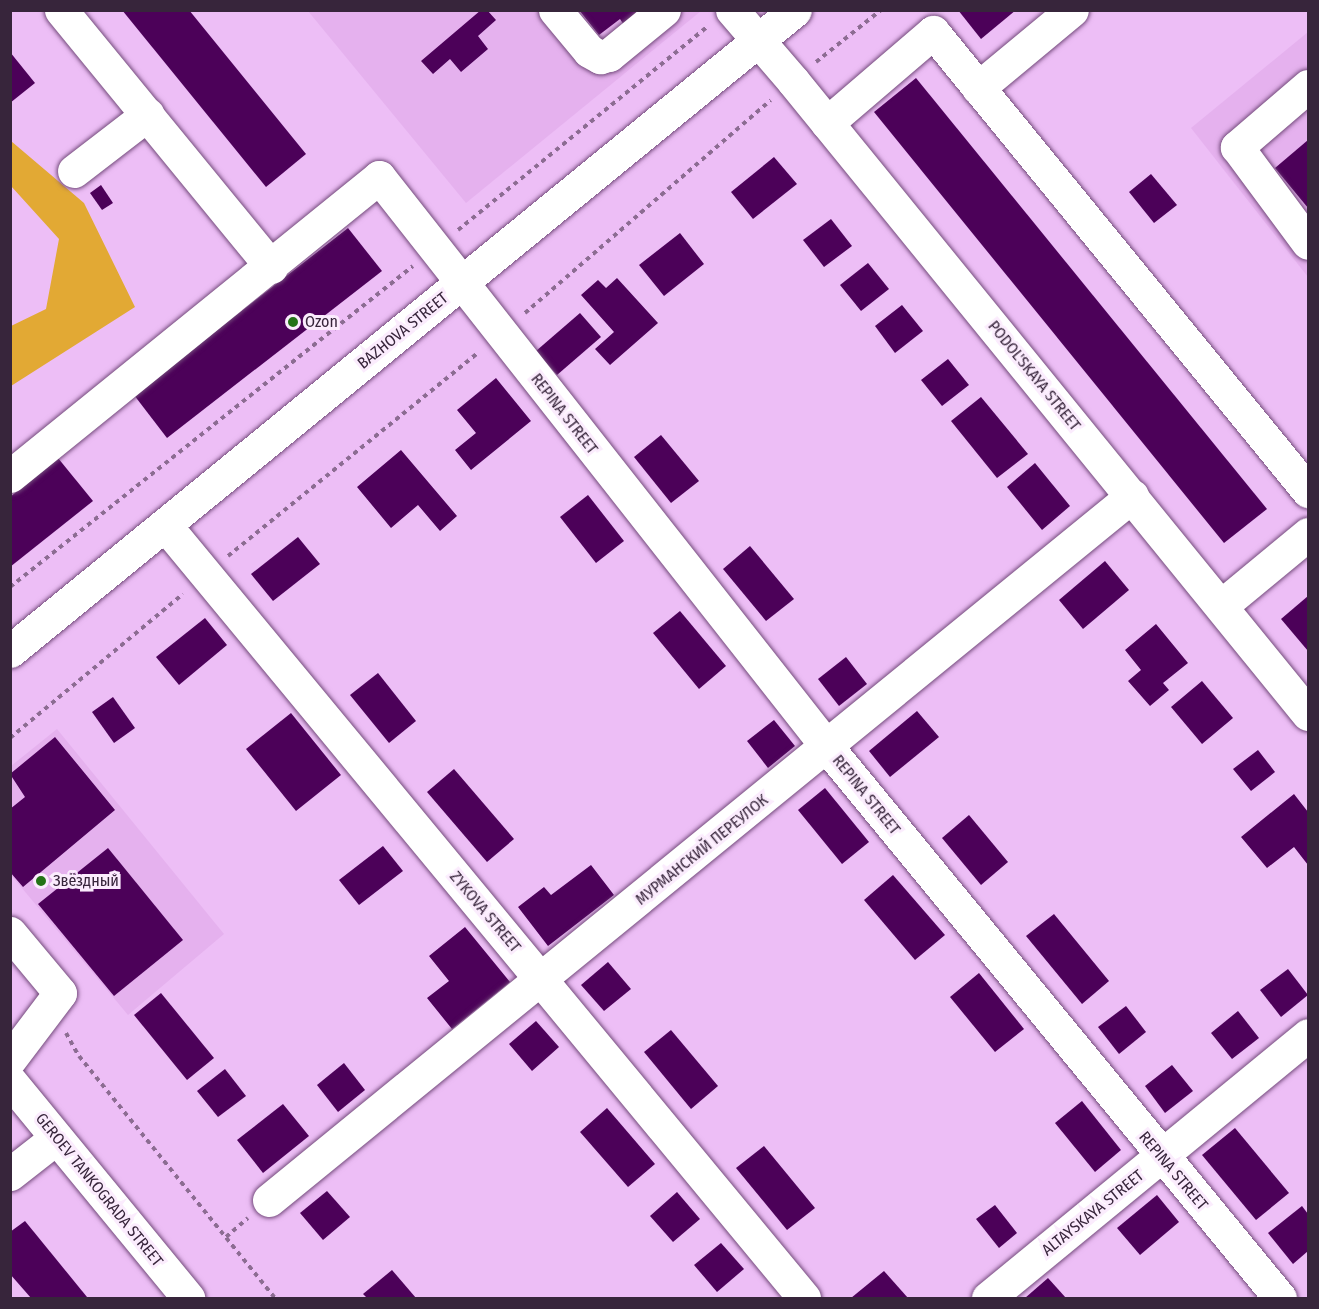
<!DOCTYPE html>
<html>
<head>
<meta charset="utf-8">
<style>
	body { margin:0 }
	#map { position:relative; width:1319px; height:1309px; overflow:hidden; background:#edbef6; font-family:"Fira Sans Condensed",sans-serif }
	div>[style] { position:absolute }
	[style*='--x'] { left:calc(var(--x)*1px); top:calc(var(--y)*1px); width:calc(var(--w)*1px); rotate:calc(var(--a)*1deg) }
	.built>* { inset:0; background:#e5b1ee }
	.green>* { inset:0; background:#e2a934 }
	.building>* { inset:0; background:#4c0159 }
	.path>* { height:4px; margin-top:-2px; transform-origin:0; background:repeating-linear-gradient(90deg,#8c6c92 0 4.5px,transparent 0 9px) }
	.roads { filter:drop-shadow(0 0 2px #744b7c) drop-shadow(0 0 2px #744b7c) }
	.minor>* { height:33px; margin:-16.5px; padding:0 16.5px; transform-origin:16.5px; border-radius:16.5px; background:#fff }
	.major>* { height:33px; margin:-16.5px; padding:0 16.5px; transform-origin:16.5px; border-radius:16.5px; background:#fff }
	.dots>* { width:16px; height:16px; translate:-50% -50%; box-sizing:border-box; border:3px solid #fbecfd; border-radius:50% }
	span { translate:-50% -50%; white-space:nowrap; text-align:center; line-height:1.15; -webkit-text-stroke:6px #fbecfd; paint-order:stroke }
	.poi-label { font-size:16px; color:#37253b }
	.left { translate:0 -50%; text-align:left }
	.street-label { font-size:16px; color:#37253b }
	.frame { position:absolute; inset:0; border:12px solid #37253b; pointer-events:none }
</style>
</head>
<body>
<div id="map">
	<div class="built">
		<i style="clip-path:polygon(308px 11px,701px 11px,466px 203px)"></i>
		<i style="clip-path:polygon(1308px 32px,1308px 277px,1191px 128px)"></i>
		<i style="clip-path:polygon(57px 729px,224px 934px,128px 1015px,11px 875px,11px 766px)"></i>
	</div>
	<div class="green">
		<i style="clip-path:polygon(11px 141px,84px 203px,135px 307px,11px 386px,11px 326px,46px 309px,59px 239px,11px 186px)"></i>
	</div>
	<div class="building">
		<i style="clip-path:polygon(122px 10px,189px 10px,306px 154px,266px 187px)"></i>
		<i style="clip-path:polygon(481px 10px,487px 10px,496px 20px,478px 36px,488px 49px,461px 72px,450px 59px,433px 74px,421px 61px)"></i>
		<i style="clip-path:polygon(579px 10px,642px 10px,624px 25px,620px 19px,599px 35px)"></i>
		<i style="clip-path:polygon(958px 10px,1016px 10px,981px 39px)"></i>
		<i style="clip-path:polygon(10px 52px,35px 83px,10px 103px)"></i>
		<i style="clip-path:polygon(916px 78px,1267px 509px,1224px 543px,874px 112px)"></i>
		<i style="clip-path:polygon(1308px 140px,1308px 208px,1275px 168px)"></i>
		<i style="clip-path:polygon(774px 157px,797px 184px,753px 219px,731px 192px)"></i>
		<i style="clip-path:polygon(1151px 174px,1177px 205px,1154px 223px,1129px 192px)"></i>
		<i style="clip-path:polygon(101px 185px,113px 203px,102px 210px,90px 193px)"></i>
		<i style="clip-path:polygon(831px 219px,852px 246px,824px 267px,803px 240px)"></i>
		<i style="clip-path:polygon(348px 228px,382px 271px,167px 438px,134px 395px)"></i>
		<i style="clip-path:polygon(680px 233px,704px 264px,664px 296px,639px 265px)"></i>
		<i style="clip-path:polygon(868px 263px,889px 289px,861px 311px,840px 285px)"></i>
		<i style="clip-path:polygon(617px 278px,658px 323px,610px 365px,595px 349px,614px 332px,581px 295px,598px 280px,606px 288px)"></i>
		<i style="clip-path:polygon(902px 305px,923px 331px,895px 353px,875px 326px)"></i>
		<i style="clip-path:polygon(580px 313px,601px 337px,557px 375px,536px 351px)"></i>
		<i style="clip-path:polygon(948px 359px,969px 385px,942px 406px,921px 380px)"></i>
		<i style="clip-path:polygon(496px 378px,531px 421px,471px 470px,455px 450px,476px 433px,457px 410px)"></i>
		<i style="clip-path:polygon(981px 397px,1028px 454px,997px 478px,951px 421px)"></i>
		<i style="clip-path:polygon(661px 435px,699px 481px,671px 503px,634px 457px)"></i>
		<i style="clip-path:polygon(401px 450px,457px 516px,440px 531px,418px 505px,391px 528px,357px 487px)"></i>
		<i style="clip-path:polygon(58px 458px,93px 501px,10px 567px,10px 497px)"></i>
		<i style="clip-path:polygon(1035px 463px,1070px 506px,1042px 530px,1007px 487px)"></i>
		<i style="clip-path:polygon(588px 495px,624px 541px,596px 563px,560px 517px)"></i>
		<i style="clip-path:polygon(298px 537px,320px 564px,273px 601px,251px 574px)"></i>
		<i style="clip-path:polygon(750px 546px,794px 599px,766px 621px,723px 569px)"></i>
		<i style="clip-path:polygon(1105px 561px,1129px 590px,1083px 629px,1059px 600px)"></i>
		<i style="clip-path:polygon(1308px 596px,1308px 651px,1281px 619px)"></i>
		<i style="clip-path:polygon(680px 611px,726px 666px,699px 689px,653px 633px)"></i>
		<i style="clip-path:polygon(205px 618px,227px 645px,179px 685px,156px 657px)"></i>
		<i style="clip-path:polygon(1156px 624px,1188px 663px,1163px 683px,1169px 690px,1150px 706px,1128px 681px,1141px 670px,1125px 650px)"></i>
		<i style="clip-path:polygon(846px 657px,867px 684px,839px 706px,818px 679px)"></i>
		<i style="clip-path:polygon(378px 673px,416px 721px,389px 743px,350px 695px)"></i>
		<i style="clip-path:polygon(1202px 681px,1233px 718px,1202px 744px,1171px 707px)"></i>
		<i style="clip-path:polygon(113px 697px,135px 728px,114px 743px,92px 712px)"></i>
		<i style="clip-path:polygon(917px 711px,939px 737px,890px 777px,869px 751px)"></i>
		<i style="clip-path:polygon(291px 713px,341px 775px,296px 811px,246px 749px)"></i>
		<i style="clip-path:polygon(774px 720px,795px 746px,768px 768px,747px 741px)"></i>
		<i style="clip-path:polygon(55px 737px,115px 810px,23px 887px,10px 872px,10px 809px,25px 797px,10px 774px)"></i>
		<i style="clip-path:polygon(1258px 750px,1275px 772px,1251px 791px,1233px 769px)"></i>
		<i style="clip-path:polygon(454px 769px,514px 839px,487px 862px,427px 792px)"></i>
		<i style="clip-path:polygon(825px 788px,869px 842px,842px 864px,798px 810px)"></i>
		<i style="clip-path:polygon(1294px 794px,1308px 812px,1308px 865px,1294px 847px,1267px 868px,1241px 837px)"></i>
		<i style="clip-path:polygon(969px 815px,1008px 862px,981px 885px,942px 838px)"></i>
		<i style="clip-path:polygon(383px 846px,403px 871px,359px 905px,339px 880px)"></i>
		<i style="clip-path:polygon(108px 848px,183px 940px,114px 996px,38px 904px)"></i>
		<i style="clip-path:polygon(591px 865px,614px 895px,548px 946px,518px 907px,544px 887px,551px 895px)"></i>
		<i style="clip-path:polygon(893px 875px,945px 935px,915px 960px,864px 900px)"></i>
		<i style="clip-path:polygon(1054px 914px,1109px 981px,1082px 1004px,1026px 936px)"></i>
		<i style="clip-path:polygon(465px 927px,510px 982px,452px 1029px,427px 998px,449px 981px,429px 956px)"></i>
		<i style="clip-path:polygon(608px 962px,631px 989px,604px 1011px,581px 985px)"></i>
		<i style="clip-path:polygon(1288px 969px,1308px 995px,1281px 1017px,1260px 990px)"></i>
		<i style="clip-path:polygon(979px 973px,1024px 1029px,995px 1052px,950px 997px)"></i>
		<i style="clip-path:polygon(161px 993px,214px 1058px,187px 1080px,134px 1015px)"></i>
		<i style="clip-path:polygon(1126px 1006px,1146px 1032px,1119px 1054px,1098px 1027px)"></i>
		<i style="clip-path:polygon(1238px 1011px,1259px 1038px,1232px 1059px,1211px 1033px)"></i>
		<i style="clip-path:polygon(536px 1021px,559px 1047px,532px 1071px,509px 1044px)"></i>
		<i style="clip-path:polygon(671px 1030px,718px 1086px,691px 1109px,644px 1052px)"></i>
		<i style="clip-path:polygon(344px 1063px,365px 1090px,338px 1112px,317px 1085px)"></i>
		<i style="clip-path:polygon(1172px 1065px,1193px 1091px,1165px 1113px,1145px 1086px)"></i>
		<i style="clip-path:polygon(225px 1069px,246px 1096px,218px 1117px,197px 1091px)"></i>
		<i style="clip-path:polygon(1082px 1101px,1121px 1150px,1095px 1172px,1055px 1123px)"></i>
		<i style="clip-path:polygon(283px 1104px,309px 1136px,263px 1173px,237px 1140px)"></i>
		<i style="clip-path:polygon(607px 1108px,655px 1164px,628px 1187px,580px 1132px)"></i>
		<i style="clip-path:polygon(1235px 1128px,1289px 1193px,1256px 1220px,1202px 1155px)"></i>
		<i style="clip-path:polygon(764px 1146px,815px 1208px,787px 1230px,736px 1168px)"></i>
		<i style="clip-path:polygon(327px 1191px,350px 1217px,323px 1240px,300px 1213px)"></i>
		<i style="clip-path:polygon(677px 1192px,700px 1219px,673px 1242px,650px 1216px)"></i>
		<i style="clip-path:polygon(1157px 1195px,1179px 1222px,1140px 1255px,1117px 1228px)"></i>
		<i style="clip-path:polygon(995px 1205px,1017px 1233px,999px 1248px,976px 1219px)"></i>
		<i style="clip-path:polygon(1302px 1206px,1308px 1214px,1308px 1251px,1293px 1264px,1268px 1233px)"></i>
		<i style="clip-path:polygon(25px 1221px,87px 1297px,85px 1298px,31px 1298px,10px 1274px,10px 1232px)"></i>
		<i style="clip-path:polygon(721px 1243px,744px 1269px,717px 1292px,694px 1265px)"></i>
		<i style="clip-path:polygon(392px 1270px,416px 1298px,367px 1298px,363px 1294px)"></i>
		<i style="clip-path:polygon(884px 1271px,908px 1298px,851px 1298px)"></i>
		<i style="clip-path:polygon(1048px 1278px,1066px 1298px,1025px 1298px)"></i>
	</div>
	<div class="path">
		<i style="--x:816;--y:62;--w:83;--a:-38.7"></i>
		<i style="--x:458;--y:230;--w:323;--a:-39.2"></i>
		<i style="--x:525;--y:313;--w:325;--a:-40.9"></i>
		<i style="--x:228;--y:556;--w:322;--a:-39.1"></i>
		<i style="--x:10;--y:587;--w:515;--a:-38.54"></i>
		<i style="--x:10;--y:738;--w:225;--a:-39.8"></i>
		<i style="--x:66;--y:1033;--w:26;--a:61"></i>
		<i style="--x:79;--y:1056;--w:311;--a:51"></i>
		<i style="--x:226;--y:1237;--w:29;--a:-41"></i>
	</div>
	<div class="roads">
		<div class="minor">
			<i style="--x:61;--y:10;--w:332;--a:50.7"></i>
			<i style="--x:555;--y:10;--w:53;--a:50.3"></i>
			<i style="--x:589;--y:51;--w:13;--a:29"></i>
			<i style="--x:600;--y:57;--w:9;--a:-13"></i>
			<i style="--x:609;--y:55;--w:71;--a:-39.3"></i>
			<i style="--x:732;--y:10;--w:94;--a:49.3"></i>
			<i style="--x:793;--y:81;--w:816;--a:50.87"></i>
			<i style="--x:1308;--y:86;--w:94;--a:139.3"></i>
			<i style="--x:1237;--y:147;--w:119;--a:53.5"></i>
			<i style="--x:978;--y:88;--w:122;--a:-39.7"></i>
			<i style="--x:827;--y:123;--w:140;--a:-40.6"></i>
			<i style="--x:933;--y:32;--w:593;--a:50.75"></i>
			<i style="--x:74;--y:171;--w:93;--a:-37.6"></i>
			<i style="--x:10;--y:476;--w:475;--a:-39"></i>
			<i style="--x:379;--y:177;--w:726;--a:51.82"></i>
			<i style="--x:828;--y:748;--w:712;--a:50.59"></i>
			<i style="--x:165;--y:525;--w:1003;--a:50.42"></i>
			<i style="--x:1221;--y:606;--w:113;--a:-39.6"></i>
			<i style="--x:10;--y:933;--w:78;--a:50.2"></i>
			<i style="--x:60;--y:993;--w:83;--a:127.1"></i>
			<i style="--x:10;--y:1174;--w:58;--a:-38"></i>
			<i style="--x:269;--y:1200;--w:1114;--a:-39.21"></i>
			<i style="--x:988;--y:1298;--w:414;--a:-39.4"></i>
		</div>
		<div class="major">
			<i style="--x:10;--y:651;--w:1013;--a:-39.23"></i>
			<i style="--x:10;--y:1081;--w:281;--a:50.6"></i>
		</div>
	</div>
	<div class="dots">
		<i style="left:293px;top:322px;background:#247217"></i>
		<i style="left:41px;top:881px;background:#247217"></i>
	</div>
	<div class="poi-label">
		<span class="left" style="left:305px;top:322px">Ozon</span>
		<span class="left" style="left:53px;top:881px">Звёздный</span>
	</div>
	<div class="street-label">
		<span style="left:403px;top:331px;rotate:-39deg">BAZHOVA STREET</span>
		<span style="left:1034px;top:376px;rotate:51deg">PODOL'SKAYA STREET</span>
		<span style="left:564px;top:414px;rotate:52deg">REPINA STREET</span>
		<span style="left:866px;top:795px;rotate:51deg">REPINA STREET</span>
		<span style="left:702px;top:850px;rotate:-39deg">МУРМАНСКИЙ ПЕРЕУЛОК</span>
		<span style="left:485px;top:912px;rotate:50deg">ZYKOVA STREET</span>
		<span style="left:1173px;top:1171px;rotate:50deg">REPINA STREET</span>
		<span style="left:99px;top:1190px;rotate:51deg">GEROEV TANKOGRADA STREET</span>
		<span style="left:1093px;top:1213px;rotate:-39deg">ALTAYSKAYA STREET</span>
	</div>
	<div class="frame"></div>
</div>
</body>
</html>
